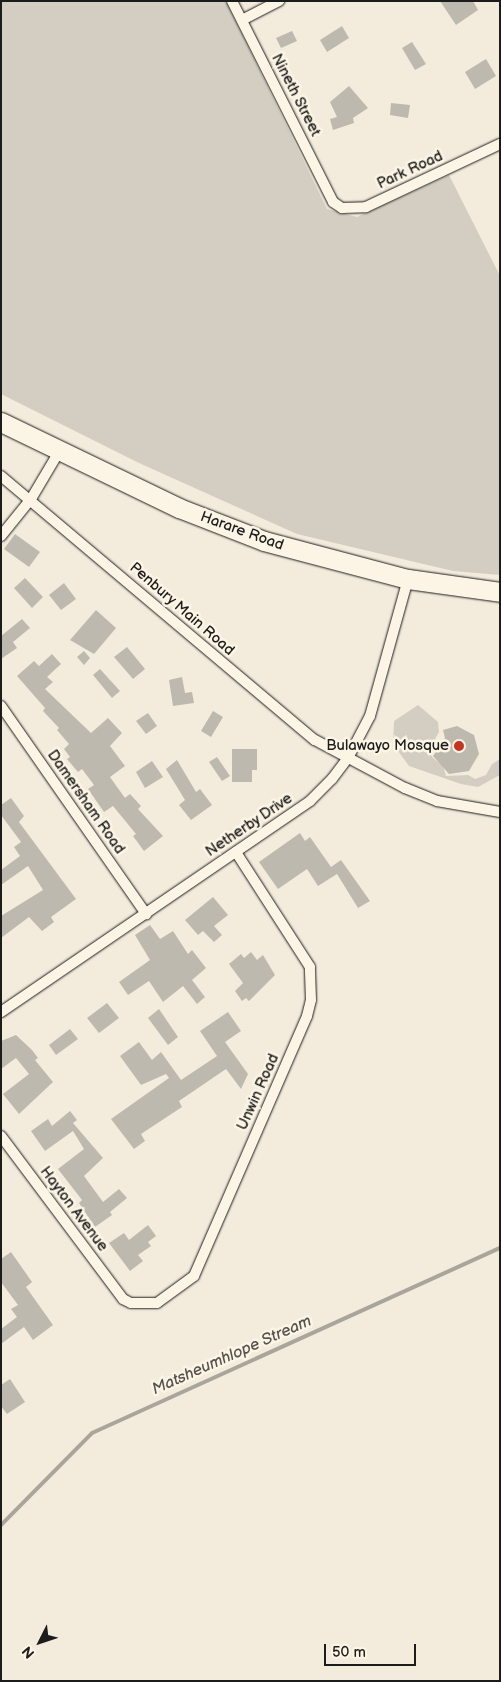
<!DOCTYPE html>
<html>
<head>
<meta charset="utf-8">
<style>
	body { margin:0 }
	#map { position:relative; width:501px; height:1682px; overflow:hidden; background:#f3ecdd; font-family:"Balsamiq Sans",sans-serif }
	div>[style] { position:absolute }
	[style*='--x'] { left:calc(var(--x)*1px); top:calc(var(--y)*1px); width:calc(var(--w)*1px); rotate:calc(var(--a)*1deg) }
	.green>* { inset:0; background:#d3cec1 }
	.stream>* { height:4px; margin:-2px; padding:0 2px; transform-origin:2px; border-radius:2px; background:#aaa59b }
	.building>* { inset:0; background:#beb9ae }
	.roads { filter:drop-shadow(0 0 1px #1c1c1c) drop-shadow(0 0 1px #1c1c1c) }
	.street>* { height:10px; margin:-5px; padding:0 5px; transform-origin:5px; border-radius:5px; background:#fcf5e5 }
	.highway>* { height:19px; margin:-9.5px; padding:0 9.5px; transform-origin:9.5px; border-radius:9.5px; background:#fcf5e5 }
	.dots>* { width:14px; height:14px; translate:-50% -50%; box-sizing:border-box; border:2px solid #fcf5e5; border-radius:50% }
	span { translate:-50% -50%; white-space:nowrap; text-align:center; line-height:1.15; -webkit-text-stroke:5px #fcf5e5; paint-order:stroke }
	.street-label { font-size:15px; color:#1c1c1c }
	.poi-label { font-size:15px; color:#1c1c1c }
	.right { translate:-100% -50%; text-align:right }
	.water-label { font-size:16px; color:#55534f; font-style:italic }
	.frame { position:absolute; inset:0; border:2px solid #1c1c1c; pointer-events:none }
	.north { position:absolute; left:15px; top:1617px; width:50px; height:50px; -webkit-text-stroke:4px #fcf5e5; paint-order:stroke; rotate:229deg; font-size:14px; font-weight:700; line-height:20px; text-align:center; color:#1c1c1c }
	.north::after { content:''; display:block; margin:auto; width:18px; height:22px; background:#1c1c1c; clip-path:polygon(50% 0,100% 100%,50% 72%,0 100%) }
	.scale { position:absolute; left:324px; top:1644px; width:92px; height:22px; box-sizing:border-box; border:2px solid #1c1c1c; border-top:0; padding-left:6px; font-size:15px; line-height:18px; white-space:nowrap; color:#1c1c1c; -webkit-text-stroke:4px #fcf5e5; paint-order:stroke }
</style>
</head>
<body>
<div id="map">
	<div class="green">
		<i style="clip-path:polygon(1px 1px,226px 1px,327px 209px,357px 217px,449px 175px,500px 276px,500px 575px,453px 571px,297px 534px,139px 463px,1px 394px)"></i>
		<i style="clip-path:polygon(418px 705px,438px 722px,439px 732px,430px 748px,432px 757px,443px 766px,446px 776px,468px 775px,475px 779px,486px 775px,492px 764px,500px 759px,500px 775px,478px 787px,461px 784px,409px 766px,393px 744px,394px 721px)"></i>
	</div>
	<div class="stream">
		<i style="--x:1;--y:1525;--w:129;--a:-45.3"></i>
		<i style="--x:92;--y:1433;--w:448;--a:-24.4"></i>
	</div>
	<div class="building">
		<i style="clip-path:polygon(440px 1px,473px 1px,478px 10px,456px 25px)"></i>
		<i style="clip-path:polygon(342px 26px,349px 38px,327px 52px,320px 40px)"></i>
		<i style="clip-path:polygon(292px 31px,297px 41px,281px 48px,276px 38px)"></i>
		<i style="clip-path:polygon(412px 42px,426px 64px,415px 70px,402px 48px)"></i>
		<i style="clip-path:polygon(486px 59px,496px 76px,475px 89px,465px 72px)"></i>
		<i style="clip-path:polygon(349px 86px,368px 108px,353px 118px,354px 123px,333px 130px,330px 119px,337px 117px,330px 102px)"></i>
		<i style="clip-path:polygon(391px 103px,410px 105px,408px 118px,390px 115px)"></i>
		<i style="clip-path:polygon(15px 534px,40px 552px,29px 567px,4px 549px)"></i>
		<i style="clip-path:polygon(25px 578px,43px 597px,32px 608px,14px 588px)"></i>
		<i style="clip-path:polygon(64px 583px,76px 599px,61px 610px,49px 595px)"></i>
		<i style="clip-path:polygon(96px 610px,116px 628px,94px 654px,70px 640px)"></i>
		<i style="clip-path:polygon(22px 619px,30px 628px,13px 642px,17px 648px,1px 659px,1px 636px)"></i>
		<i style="clip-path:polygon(127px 647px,145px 669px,133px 679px,114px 657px)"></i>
		<i style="clip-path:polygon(84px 651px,90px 658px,84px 665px,77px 657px)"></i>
		<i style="clip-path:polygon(52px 654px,61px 664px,47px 677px,53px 682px,45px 689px,91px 733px,108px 718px,122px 733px,110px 746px,125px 766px,110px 777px,125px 798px,130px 794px,141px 806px,138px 809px,163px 836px,144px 851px,133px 836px,136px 834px,113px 806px,104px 812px,88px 789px,94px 785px,82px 769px,78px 772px,67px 759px,70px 757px,64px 749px,69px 744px,57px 730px,59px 728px,43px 711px,45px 708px,17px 676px,34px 661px,39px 666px)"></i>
		<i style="clip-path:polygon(100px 669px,120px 691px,112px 698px,93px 675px)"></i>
		<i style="clip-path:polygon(182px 677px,185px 693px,192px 692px,194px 703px,173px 706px,169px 680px)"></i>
		<i style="clip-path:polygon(213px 711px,223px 717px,211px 737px,201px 731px)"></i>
		<i style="clip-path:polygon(148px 713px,157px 726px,146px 734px,136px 721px)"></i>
		<i style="clip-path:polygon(457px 726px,474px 735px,479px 754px,469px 771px,449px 774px,433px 756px,445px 738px,443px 730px)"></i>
		<i style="clip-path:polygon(232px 749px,257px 749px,257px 770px,252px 770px,252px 782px,232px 782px)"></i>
		<i style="clip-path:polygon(217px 757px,230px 776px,222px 781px,209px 762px)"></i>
		<i style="clip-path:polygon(177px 760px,196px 792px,200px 789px,212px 805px,191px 820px,179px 805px,185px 800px,166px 769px)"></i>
		<i style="clip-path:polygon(152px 761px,163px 777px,145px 788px,136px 772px)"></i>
		<i style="clip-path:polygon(11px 798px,24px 816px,19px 822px,76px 899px,51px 917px,54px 922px,42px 931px,29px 917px,1px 938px,1px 916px,43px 890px,28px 866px,1px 885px,1px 870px,20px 856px,14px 847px,21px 842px,1px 815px,1px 805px)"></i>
		<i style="clip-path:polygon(300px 833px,305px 841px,310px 837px,331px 867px,341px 860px,370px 901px,358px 908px,337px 874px,318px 886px,307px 869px,278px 889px,259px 862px)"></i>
		<i style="clip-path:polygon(213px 897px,228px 915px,214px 926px,222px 935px,214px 942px,203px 931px,198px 935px,185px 920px)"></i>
		<i style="clip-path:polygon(150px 925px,160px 939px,173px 931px,188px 954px,192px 950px,206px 968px,192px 980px,205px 997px,197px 1004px,183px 986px,163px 1002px,149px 981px,128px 995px,119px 982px,150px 960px,135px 935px)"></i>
		<i style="clip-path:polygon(251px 952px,257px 960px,263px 955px,275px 975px,249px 1001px,246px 998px,242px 1001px,235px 991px,243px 983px,229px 964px,241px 954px,244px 958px)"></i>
		<i style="clip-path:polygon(107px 1003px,119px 1018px,99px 1033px,87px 1018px)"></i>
		<i style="clip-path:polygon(159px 1009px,178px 1037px,168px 1045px,148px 1018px)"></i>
		<i style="clip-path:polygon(228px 1012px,241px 1031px,225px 1042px,248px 1074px,241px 1089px,226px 1069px,179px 1101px,182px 1107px,141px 1134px,145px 1141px,134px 1149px,111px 1119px,169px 1078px,166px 1074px,141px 1085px,120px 1056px,139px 1042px,152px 1060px,161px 1052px,181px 1080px,217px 1056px,200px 1031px)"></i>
		<i style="clip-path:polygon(70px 1029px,78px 1039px,56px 1055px,49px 1045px)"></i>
		<i style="clip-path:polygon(16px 1035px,32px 1050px,38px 1058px,35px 1060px,53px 1082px,19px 1114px,3px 1094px,29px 1074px,16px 1058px,1px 1069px,1px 1041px)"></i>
		<i style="clip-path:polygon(70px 1111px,77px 1120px,73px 1123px,103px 1158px,84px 1176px,103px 1202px,119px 1189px,127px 1198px,110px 1212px,112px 1215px,95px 1227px,79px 1203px,82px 1200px,58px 1169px,84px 1149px,73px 1131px,45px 1151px,31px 1131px,48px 1119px,52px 1126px)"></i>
		<i style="clip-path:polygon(148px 1225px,156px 1236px,148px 1242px,151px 1246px,138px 1255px,143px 1261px,130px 1271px,109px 1243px,124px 1233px,129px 1240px)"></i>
		<i style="clip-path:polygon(11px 1252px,32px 1282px,26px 1287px,53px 1325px,33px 1340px,24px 1327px,1px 1344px,1px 1329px,17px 1317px,11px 1309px,18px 1305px,1px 1282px,1px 1259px)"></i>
		<i style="clip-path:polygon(10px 1379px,25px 1402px,7px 1414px,1px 1406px,1px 1385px)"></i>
	</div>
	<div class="roads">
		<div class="street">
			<i style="--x:232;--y:1;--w:225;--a:63.3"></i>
			<i style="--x:333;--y:202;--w:11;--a:34"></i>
			<i style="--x:342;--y:208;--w:24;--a:-2"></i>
			<i style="--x:366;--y:207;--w:148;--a:-25.2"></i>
			<i style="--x:242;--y:20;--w:42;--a:-27.2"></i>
			<i style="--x:1;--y:476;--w:410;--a:40.1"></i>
			<i style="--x:315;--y:740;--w:102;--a:28.1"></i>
			<i style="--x:405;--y:788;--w:35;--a:22"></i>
			<i style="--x:437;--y:801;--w:64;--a:9.9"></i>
			<i style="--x:1;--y:536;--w:48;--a:-51"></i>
			<i style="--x:31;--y:499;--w:57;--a:-59.4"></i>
			<i style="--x:1;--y:706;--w:254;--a:55.1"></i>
			<i style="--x:1;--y:1012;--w:374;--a:-34.3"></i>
			<i style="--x:310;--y:801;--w:31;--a:-45"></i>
			<i style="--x:332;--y:779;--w:26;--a:-53"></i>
			<i style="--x:348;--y:758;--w:47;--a:-62.4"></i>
			<i style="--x:370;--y:716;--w:142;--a:-74.5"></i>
			<i style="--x:1;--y:1136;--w:204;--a:53.2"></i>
			<i style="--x:123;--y:1299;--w:9;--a:27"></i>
			<i style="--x:131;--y:1303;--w:26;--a:0"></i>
			<i style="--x:157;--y:1303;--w:46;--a:-36.1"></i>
			<i style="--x:194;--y:1276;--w:283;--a:-66.5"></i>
			<i style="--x:307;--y:1016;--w:16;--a:-76"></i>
			<i style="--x:311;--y:1000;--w:33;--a:-92"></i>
			<i style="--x:310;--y:967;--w:137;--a:-122.8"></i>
		</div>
		<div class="highway">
			<i style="--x:1;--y:422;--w:198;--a:25.8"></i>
			<i style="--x:179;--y:508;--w:91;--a:21.2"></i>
			<i style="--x:264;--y:541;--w:149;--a:14.8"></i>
			<i style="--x:408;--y:579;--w:93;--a:8"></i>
		</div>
	</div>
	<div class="dots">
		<i style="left:459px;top:746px;background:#c8321e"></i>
	</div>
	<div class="street-label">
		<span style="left:296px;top:95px;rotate:63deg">Nineth Street</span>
		<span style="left:410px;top:170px;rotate:-25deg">Park Road</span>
		<span style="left:242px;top:531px;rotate:20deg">Harare Road</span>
		<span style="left:182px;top:609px;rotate:41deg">Penbury Main Road</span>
		<span style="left:86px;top:802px;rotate:55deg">Damersham Road</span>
		<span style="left:249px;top:825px;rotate:-34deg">Netherby Drive</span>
		<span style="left:258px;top:1092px;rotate:-66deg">Unwin Road</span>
		<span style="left:74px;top:1209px;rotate:53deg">Hayton Avenue</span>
	</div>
	<div class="poi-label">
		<span class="right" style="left:449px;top:746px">Bulawayo Mosque</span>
	</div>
	<div class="water-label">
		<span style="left:232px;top:1356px;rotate:-24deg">Matsheumhlope Stream</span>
	</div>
	<div class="frame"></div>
	<div class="north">N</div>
	<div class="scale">50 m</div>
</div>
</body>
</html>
